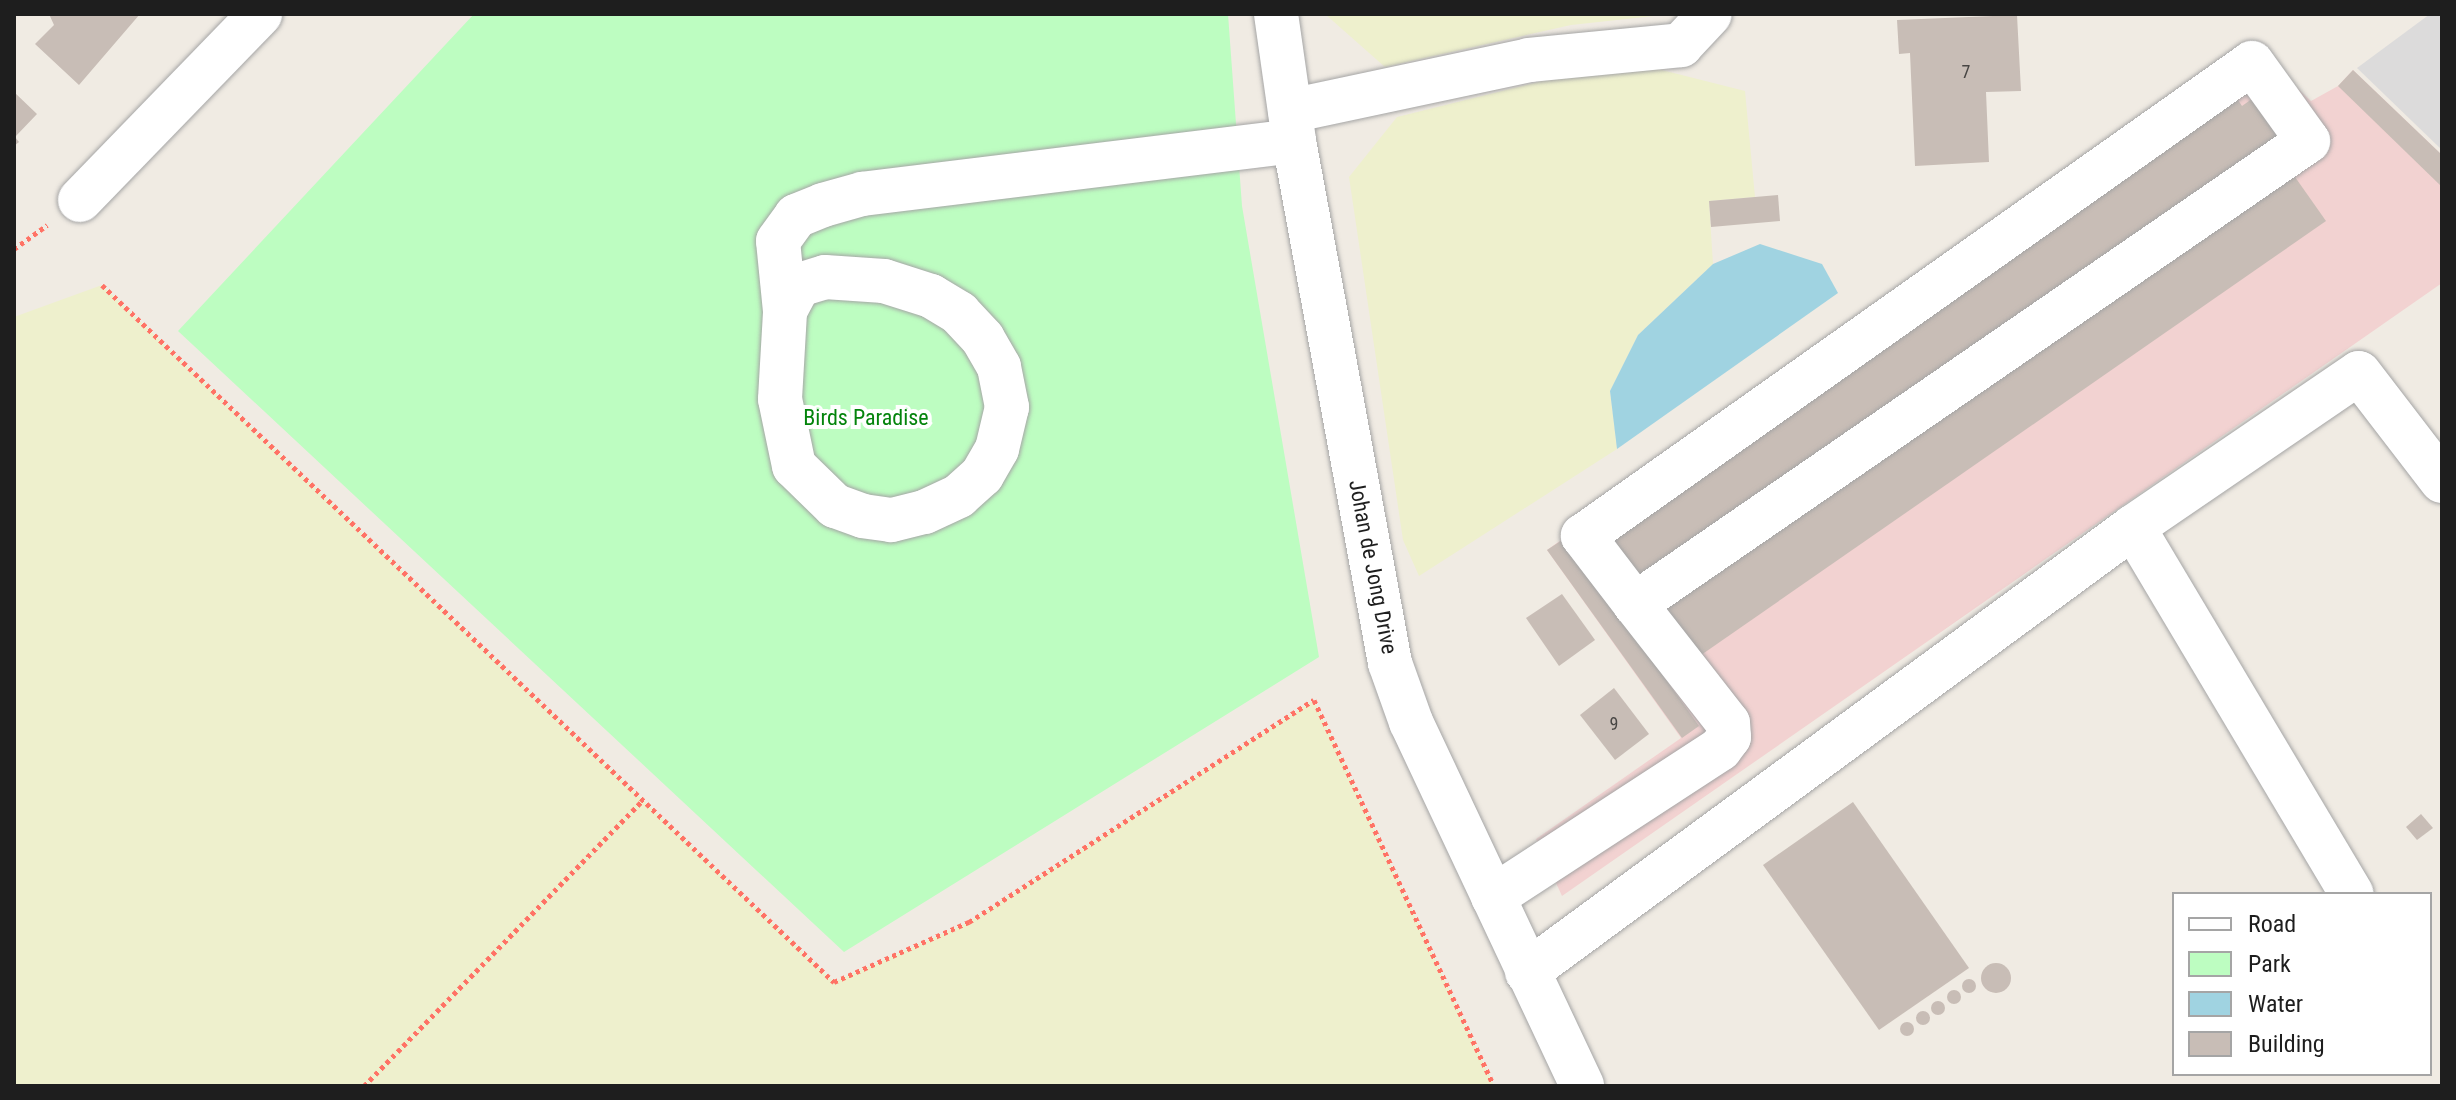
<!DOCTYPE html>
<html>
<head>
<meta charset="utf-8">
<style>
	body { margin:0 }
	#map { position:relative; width:2456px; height:1100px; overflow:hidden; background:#f0ebe3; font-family:"Roboto Condensed",sans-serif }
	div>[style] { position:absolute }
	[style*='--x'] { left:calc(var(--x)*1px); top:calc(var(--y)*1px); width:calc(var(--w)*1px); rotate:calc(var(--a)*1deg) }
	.residential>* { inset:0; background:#dcdbdb }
	.commercial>* { inset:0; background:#f2d2d1 }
	.farmland>* { inset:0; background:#eef0cd }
	.park>* { inset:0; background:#bdfdc1 }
	.water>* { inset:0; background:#a0d3e1 }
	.building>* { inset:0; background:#c8bdb6 }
	.round { border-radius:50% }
	.path>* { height:5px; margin-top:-2.5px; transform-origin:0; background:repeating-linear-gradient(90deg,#ff7265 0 4px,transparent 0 8px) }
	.roads { filter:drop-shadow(0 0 2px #a5a5a5) drop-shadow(0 0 2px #a5a5a5) }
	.minor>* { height:44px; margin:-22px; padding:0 22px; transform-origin:22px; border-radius:22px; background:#fff }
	span { translate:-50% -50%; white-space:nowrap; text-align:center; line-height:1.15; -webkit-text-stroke:8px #fff; paint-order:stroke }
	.number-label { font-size:18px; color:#484644 }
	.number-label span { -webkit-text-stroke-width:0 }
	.park-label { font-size:22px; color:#04840c }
	.street-label { font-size:22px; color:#1e1e1e }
	.frame { position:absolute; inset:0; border:16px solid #1e1e1e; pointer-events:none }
	.legend { position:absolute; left:2172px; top:892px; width:260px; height:184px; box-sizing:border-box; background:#fff; border:2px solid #a5a5a5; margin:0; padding:10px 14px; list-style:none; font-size:24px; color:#1e1e1e }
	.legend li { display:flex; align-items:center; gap:16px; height:40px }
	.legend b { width:40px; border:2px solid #a5a5a5 }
</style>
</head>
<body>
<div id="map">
	<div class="residential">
		<i style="clip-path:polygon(2430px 14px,2442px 14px,2442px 150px,2357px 68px)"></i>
	</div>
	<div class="commercial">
		<i style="clip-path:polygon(2254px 47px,2311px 101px,2338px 86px,2353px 70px,2442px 155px,2442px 283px,1562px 896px,1536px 839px,1681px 738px,1547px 550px)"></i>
	</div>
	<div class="farmland">
		<i style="clip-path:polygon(1325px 14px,1672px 14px,1571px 25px,1385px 67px)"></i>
		<i style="clip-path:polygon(1650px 67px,1745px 91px,1755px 197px,1709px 201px,1713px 264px,1638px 335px,1610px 391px,1617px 449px,1419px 576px,1403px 540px,1349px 177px,1397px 117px,1578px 72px)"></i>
		<i style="clip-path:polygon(102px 285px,834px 982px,969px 922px,1314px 700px,1494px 1086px,14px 1086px,14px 317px)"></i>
	</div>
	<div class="park">
		<i style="clip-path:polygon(474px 14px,1228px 14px,1242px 206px,1319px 657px,844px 952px,178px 331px)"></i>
	</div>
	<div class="water">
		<i style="clip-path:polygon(1760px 244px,1822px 264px,1838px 293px,1617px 449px,1610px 391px,1638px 335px,1713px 264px)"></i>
	</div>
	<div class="building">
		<i style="clip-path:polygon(49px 14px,140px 14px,79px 85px,35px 44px,54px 25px)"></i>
		<i style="clip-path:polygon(2017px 15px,2021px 91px,1986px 92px,1989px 162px,1915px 166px,1910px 53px,1899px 54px,1897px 20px)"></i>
		<i style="clip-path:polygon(2353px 70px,2442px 155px,2442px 187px,2338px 86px)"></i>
		<i style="clip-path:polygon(14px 92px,37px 114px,15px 137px,19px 142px,14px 146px)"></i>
		<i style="clip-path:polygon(2234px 94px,2242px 106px,2256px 96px,2286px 137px,1641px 586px,1603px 533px)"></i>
		<i style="clip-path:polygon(2288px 167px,2326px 221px,1691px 662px,1654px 608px)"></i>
		<i style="clip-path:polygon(1778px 195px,1780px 221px,1711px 227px,1709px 201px)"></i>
		<i style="clip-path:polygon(1565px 538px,1699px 726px,1682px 738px,1547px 550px)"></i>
		<i style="clip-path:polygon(1562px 594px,1595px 640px,1559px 666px,1526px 618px)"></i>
		<i style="clip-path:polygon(1614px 688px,1649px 734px,1615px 760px,1580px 715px)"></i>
		<i style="clip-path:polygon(1853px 802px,1969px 968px,1879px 1030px,1763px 865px)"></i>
		<i style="clip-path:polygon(2421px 814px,2433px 828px,2417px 840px,2406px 827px)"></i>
		<i class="round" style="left:1981px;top:963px;width:30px;height:30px"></i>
		<i class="round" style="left:1962px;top:979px;width:14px;height:14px"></i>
		<i class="round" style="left:1947px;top:990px;width:14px;height:14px"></i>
		<i class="round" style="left:1931px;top:1001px;width:14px;height:14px"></i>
		<i class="round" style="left:1916px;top:1011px;width:14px;height:14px"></i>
		<i class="round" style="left:1900px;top:1022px;width:14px;height:14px"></i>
	</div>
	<div class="path">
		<i style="--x:14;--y:249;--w:41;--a:-36"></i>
		<i style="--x:102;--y:285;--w:1011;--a:43.6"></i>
		<i style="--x:834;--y:982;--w:148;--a:-24"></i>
		<i style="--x:969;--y:922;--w:410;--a:-32.8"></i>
		<i style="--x:1314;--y:700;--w:426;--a:65"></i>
		<i style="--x:364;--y:1086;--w:397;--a:-45.7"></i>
	</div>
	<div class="roads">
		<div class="minor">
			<i style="--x:1276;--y:14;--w:128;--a:81.9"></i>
			<i style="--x:1294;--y:141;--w:531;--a:79.58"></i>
			<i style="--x:1390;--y:663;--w:63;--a:70.4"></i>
			<i style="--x:1411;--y:722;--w:402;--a:64.8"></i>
			<i style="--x:1290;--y:111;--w:244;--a:-12"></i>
			<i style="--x:1529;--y:60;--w:153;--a:-5.6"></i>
			<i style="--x:1681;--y:45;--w:42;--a:-46.9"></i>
			<i style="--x:80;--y:200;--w:259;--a:-45.9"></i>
			<i style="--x:825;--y:277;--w:59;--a:3.9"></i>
			<i style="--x:884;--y:281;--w:49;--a:17.7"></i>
			<i style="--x:931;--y:296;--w:33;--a:31"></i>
			<i style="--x:959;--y:313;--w:35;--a:47"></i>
			<i style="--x:983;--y:339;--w:32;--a:60"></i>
			<i style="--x:999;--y:367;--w:41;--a:78.7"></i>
			<i style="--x:1007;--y:407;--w:43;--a:103.4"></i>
			<i style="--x:997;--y:449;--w:30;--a:120"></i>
			<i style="--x:982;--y:475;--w:31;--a:138"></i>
			<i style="--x:959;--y:496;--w:38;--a:155"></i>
			<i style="--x:924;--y:512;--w:34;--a:166"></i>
			<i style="--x:891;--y:520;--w:28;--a:-172"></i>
			<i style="--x:863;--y:516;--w:30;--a:-160"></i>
			<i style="--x:835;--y:506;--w:57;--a:-135.7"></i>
			<i style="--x:794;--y:466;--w:68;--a:-101.8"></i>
			<i style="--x:780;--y:399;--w:88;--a:-86.7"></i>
			<i style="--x:785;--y:311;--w:30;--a:-62"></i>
			<i style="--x:799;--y:285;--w:27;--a:-17"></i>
			<i style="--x:785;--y:311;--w:70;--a:-95.7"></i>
			<i style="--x:778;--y:241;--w:31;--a:-54"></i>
			<i style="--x:796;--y:216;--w:29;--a:-22"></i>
			<i style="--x:823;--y:205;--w:41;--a:-15.8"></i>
			<i style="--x:862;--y:194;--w:435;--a:-7"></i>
			<i style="--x:2133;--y:527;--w:427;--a:59.2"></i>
			<i style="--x:1493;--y:897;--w:271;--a:-33.1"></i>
			<i style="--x:1720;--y:749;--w:15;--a:-53"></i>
			<i style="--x:1729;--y:737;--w:14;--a:-94"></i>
			<i style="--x:1728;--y:723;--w:151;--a:-128"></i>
			<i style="--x:1635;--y:604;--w:86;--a:-127.4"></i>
			<i style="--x:1583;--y:536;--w:819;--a:-35.26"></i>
			<i style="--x:2252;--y:63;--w:96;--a:54.3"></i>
			<i style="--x:2308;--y:141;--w:817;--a:145.47"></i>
			<i style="--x:1527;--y:972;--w:752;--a:-36.29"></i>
			<i style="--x:2133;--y:527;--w:273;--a:-34.3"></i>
			<i style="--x:2359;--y:373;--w:136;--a:52.5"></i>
		</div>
	</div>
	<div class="number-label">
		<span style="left:1966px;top:72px">7</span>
		<span style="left:1614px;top:724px">9</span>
	</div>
	<div class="park-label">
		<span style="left:866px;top:418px">Birds Paradise</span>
	</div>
	<div class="street-label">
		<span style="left:1373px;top:567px;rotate:79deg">Johan de Jong Drive</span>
	</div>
	<div class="frame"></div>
	<ul class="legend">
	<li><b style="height:10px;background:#fff"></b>Road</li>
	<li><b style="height:22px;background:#bdfdc1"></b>Park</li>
	<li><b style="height:22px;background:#a0d3e1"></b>Water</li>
	<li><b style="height:22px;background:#c8bdb6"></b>Building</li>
	</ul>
</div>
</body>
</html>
